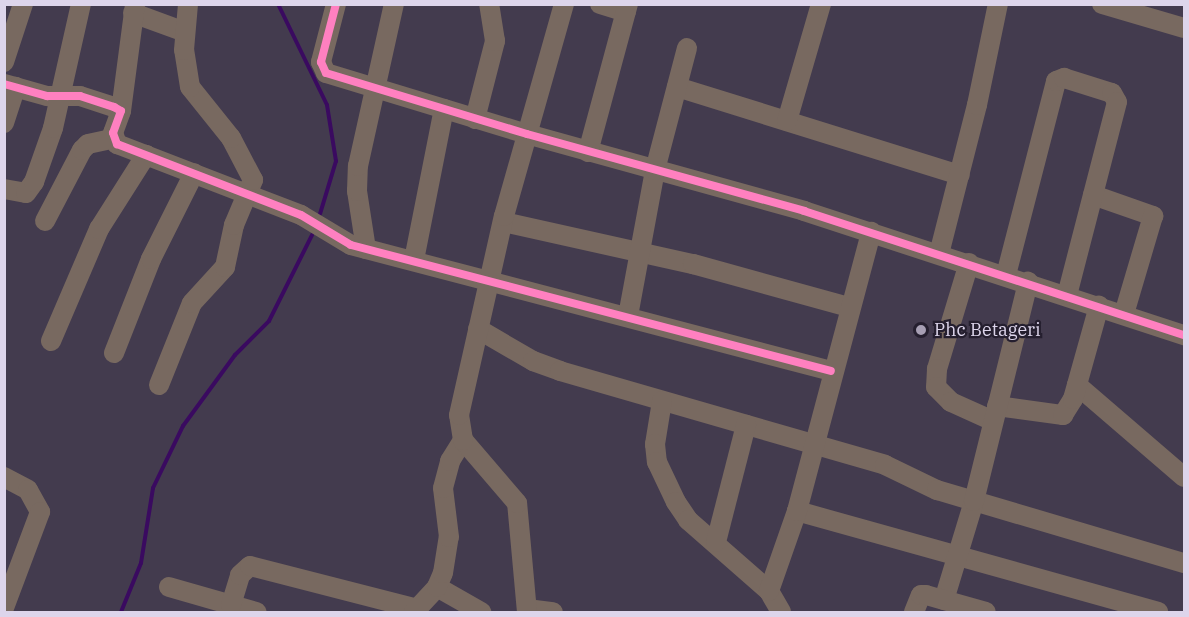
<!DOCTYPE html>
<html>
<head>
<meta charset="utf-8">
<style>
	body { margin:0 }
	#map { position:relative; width:1189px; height:617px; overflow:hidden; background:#433b4e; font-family:"IBM Plex Serif",serif }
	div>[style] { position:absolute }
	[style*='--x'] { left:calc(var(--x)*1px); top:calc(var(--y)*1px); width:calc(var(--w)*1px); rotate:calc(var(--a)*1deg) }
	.stream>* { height:4px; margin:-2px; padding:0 2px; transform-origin:2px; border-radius:2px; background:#3a0a60 }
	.minor>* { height:20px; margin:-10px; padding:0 10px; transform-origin:10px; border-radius:10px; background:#786960 }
	.cycleway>* { height:8px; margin:-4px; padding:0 4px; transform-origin:4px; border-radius:4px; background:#ff80c0 }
	.dots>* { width:16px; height:16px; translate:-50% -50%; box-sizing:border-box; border:3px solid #251f2f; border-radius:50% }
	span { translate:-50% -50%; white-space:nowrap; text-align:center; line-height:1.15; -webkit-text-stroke:4.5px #251f2f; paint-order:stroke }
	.poi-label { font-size:18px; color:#ddd5eb }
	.left { translate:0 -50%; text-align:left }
	.frame { position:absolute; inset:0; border:6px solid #ddd5eb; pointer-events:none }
</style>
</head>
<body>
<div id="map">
	<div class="stream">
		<i style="--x:278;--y:4;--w:112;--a:64.1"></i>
		<i style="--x:327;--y:105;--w:57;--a:80.9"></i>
		<i style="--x:336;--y:161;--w:55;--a:106.8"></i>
		<i style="--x:121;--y:612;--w:53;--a:-67.8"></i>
		<i style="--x:141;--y:563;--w:76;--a:-80.9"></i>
		<i style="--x:153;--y:488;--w:69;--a:-64.2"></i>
		<i style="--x:183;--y:426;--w:88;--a:-53.8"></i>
		<i style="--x:235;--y:355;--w:48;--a:-45"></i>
		<i style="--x:269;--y:321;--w:96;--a:-63.4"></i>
	</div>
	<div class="minor">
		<i style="--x:336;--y:4;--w:60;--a:104.5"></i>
		<i style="--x:321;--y:62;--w:12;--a:66"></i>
		<i style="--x:326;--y:73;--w:210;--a:16.9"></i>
		<i style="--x:527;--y:134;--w:288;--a:15.5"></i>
		<i style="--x:804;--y:211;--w:400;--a:18.1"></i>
		<i style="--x:600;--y:4;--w:27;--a:17"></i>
		<i style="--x:1102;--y:4;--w:85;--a:16.3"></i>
		<i style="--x:133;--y:13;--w:55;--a:20.1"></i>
		<i style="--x:4;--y:62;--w:61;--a:-71.9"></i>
		<i style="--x:4;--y:84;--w:45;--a:15.6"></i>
		<i style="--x:47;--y:96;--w:33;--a:0"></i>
		<i style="--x:80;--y:96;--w:36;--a:18"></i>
		<i style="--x:114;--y:107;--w:8;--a:30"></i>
		<i style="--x:121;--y:111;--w:23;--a:110"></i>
		<i style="--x:113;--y:133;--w:12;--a:70"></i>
		<i style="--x:117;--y:144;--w:197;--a:21.1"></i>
		<i style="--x:301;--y:215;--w:58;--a:31"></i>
		<i style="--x:351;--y:245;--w:496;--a:14.7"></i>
		<i style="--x:677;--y:87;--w:296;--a:17.3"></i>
		<i style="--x:121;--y:111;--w:108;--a:-82.5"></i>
		<i style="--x:475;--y:119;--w:81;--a:-75.6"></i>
		<i style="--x:495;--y:41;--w:37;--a:-99"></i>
		<i style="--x:787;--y:121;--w:122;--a:-73.8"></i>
		<i style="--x:4;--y:123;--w:38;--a:-72"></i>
		<i style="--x:588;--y:152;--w:153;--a:-74.9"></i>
		<i style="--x:4;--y:189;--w:22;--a:10"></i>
		<i style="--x:26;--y:193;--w:14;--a:-54"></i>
		<i style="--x:34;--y:182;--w:57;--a:-70.6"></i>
		<i style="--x:53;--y:128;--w:127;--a:-77.3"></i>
		<i style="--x:1093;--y:195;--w:64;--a:19.3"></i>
		<i style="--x:1153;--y:216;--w:102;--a:106.5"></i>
		<i style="--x:45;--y:221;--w:80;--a:-62.5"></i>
		<i style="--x:82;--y:150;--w:8;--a:-45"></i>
		<i style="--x:88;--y:144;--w:25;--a:-12"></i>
		<i style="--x:503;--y:222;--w:195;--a:12.5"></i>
		<i style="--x:693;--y:264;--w:162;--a:15.4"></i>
		<i style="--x:366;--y:249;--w:59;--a:-98.8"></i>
		<i style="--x:357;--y:191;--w:25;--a:-88"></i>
		<i style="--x:358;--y:166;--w:166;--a:-77.5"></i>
		<i style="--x:939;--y:254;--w:154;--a:-75.7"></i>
		<i style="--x:977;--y:105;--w:103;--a:-78.3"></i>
		<i style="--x:414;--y:260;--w:154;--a:-78.8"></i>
		<i style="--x:969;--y:263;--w:111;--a:106.8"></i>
		<i style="--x:937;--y:369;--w:18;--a:93"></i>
		<i style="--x:936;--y:387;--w:21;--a:45"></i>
		<i style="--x:951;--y:402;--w:46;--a:24.3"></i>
		<i style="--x:1006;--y:275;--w:200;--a:-75.5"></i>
		<i style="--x:1056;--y:81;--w:9;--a:-21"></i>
		<i style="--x:1064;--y:78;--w:50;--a:17.4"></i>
		<i style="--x:1112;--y:93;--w:10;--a:61"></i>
		<i style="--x:1117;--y:102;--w:199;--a:104.5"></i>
		<i style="--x:628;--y:316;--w:148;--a:-79.5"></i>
		<i style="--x:655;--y:170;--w:126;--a:-75.3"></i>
		<i style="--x:478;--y:329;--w:64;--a:30.2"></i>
		<i style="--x:533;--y:361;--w:29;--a:20"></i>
		<i style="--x:560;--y:371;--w:338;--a:16.1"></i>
		<i style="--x:885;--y:465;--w:58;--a:25.7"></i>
		<i style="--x:937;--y:490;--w:258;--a:16.5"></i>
		<i style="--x:51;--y:341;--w:122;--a:-66.8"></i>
		<i style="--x:99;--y:229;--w:88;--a:-57.6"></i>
		<i style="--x:114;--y:353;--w:101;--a:-68.5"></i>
		<i style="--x:151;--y:259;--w:96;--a:-63.4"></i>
		<i style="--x:159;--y:385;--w:88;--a:-68.1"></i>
		<i style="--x:192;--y:303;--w:49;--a:-47.5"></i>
		<i style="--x:225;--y:267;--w:43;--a:-77.9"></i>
		<i style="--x:234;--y:225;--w:49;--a:-67.1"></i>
		<i style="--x:253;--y:180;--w:47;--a:-117.6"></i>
		<i style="--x:231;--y:138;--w:65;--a:-128.8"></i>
		<i style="--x:190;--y:87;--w:37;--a:-99"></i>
		<i style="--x:184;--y:50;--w:46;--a:-85"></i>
		<i style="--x:1077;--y:385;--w:141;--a:40.7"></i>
		<i style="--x:662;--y:401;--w:44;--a:99.2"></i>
		<i style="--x:655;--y:444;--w:18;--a:84"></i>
		<i style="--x:657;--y:462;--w:44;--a:64.6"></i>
		<i style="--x:676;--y:502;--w:22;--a:56"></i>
		<i style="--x:688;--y:520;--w:108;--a:41.2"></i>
		<i style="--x:769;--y:591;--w:24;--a:60"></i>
		<i style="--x:997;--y:406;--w:67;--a:7.8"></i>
		<i style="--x:1063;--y:415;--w:19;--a:-58"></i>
		<i style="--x:1073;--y:399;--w:97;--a:-74.4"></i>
		<i style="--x:4;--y:477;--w:27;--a:28"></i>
		<i style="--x:28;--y:490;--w:25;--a:61"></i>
		<i style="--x:40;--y:512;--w:103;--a:110.6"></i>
		<i style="--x:797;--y:511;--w:375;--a:15.6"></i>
		<i style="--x:716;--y:542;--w:121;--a:-75.6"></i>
		<i style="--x:169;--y:587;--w:91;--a:16"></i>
		<i style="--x:437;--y:587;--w:51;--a:29.6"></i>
		<i style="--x:769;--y:591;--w:85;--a:-70.7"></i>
		<i style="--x:797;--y:511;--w:289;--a:-75.1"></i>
		<i style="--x:944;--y:600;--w:103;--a:-73.1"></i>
		<i style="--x:974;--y:501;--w:226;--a:-76.1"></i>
		<i style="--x:231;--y:605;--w:31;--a:-73"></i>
		<i style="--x:240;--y:575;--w:13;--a:-42"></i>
		<i style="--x:250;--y:566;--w:172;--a:14.4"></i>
		<i style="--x:527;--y:609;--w:26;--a:7"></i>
		<i style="--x:414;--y:612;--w:34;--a:-47"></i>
		<i style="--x:437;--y:587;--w:15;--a:-67"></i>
		<i style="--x:443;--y:573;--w:36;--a:-81"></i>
		<i style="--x:449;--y:537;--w:49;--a:-97"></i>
		<i style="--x:443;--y:488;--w:28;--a:-75"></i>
		<i style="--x:450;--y:461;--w:25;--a:-58"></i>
		<i style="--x:527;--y:612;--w:109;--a:-95.2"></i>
		<i style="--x:517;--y:503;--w:83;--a:-130.6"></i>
		<i style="--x:463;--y:440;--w:25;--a:-99"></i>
		<i style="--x:459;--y:415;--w:204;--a:-77.3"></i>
		<i style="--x:504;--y:216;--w:220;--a:-74.2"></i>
		<i style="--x:914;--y:612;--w:18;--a:-68"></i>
		<i style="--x:921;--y:595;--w:5;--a:0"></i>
		<i style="--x:926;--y:595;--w:62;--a:15.8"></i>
	</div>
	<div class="cycleway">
		<i style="--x:336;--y:4;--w:60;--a:104.5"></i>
		<i style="--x:321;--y:62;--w:12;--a:66"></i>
		<i style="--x:326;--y:73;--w:210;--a:16.9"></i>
		<i style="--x:527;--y:134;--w:288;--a:15.5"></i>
		<i style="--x:804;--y:211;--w:400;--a:18.1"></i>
		<i style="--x:4;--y:84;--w:45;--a:15.6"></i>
		<i style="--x:47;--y:96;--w:33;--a:0"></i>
		<i style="--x:80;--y:96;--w:36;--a:18"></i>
		<i style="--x:114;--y:107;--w:8;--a:30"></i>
		<i style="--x:121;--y:111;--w:23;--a:110"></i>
		<i style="--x:113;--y:133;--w:12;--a:70"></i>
		<i style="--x:117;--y:144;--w:197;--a:21.1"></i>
		<i style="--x:301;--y:215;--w:58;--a:31"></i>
		<i style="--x:351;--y:245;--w:496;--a:14.7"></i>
	</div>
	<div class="dots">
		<i style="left:921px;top:330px;background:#a79fb4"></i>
	</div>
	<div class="poi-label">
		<span class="left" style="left:934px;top:330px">Phc Betageri</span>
	</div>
	<div class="frame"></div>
</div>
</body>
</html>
